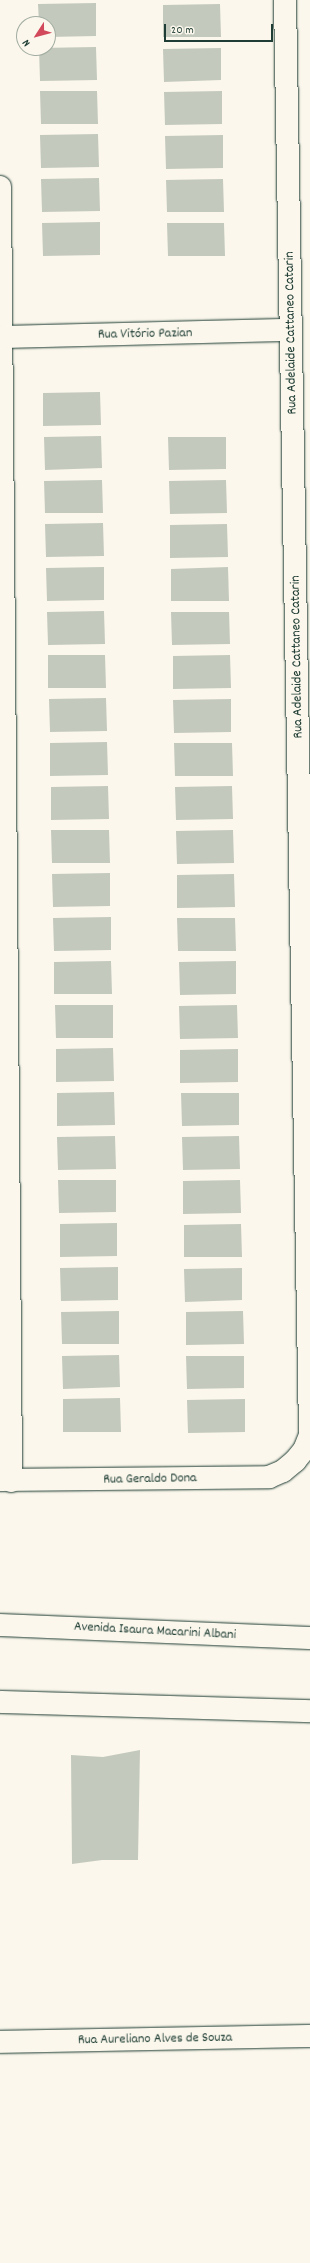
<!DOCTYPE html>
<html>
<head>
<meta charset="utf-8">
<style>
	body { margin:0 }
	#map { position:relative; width:310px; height:2263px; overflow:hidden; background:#fbf7ec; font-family:Dekko,sans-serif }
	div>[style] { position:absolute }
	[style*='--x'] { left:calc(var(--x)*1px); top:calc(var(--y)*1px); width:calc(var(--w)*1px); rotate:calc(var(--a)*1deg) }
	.building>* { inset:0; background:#c4c9be }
	.roads { filter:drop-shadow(0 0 1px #1f3d34) drop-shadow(0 0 1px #1f3d34) }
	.minor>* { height:22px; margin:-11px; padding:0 11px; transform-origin:11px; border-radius:11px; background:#fbf7ec }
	span { translate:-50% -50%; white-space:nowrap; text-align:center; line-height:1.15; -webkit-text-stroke:3px #fbf7ec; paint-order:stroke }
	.street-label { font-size:14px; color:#1f3d34 }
	.north { position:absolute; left:16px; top:16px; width:40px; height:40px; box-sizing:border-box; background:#fbf7ec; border:1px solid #a3ada2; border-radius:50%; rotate:234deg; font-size:11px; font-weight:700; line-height:16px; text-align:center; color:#1f3d34 }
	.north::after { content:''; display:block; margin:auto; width:14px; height:18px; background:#d1495b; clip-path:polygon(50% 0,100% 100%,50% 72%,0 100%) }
	.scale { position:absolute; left:164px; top:24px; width:109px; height:18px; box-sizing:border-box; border:2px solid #1f3d34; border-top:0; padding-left:5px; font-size:12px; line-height:14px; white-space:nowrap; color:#1f3d34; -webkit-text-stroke:3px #fbf7ec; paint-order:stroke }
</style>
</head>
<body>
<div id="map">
	<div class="building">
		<i style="clip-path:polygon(96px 3px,96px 36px,48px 37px,48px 24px,39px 24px,38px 4px)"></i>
		<i style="clip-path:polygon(220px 4px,221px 37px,163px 37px,163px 5px)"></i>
		<i style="clip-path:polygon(96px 47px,97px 80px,40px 81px,39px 48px)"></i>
		<i style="clip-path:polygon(221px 48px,221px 80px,164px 82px,163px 49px)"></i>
		<i style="clip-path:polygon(40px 91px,97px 91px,98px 124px,41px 124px)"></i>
		<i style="clip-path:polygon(222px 91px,222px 124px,165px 125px,164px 92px)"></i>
		<i style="clip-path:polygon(98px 134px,99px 167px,41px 168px,40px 135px)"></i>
		<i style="clip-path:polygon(223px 135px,223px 168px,166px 169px,165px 136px)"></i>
		<i style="clip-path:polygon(99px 178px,100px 211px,42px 212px,41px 179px)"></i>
		<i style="clip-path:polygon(223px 179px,224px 212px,167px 212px,166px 180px)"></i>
		<i style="clip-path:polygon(100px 222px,100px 255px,43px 256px,42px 223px)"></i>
		<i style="clip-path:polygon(167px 223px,224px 223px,225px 256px,168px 256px)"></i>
		<i style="clip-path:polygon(100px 392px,101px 425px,43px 426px,43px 393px)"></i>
		<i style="clip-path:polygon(101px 436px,102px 468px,45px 470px,44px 437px)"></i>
		<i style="clip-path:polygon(168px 437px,226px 437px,226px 469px,169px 470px)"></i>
		<i style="clip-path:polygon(102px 480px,103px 513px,45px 513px,44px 481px)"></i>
		<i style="clip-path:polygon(226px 480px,227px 513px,170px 514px,169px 481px)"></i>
		<i style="clip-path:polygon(103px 523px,104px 556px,46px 557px,45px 524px)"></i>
		<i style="clip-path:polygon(227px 524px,228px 557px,170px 558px,170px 525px)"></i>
		<i style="clip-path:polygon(104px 567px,104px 600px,47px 601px,46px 568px)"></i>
		<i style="clip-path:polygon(228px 567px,229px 601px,171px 601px,171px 569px)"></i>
		<i style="clip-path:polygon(104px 611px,105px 644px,48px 645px,47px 612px)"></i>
		<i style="clip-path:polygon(171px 612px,229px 612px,230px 644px,172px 645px)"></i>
		<i style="clip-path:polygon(48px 655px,105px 655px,106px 688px,48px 688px)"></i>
		<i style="clip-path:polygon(230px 655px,231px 688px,173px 689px,173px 656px)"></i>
		<i style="clip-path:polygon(106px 698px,107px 731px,50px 732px,49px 699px)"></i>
		<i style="clip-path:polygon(231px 699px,231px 732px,174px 733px,173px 700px)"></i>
		<i style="clip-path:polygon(107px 742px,108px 775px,50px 776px,50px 743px)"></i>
		<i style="clip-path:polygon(174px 743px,232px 743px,233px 776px,175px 776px)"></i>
		<i style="clip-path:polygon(108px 786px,109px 819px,51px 820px,51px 787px)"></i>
		<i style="clip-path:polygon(232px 786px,233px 819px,176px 820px,175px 787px)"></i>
		<i style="clip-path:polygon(51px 830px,109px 830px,110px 863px,52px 863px)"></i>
		<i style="clip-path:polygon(233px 830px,234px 863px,177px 864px,176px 831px)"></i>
		<i style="clip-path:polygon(110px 873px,110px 906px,53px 907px,52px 874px)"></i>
		<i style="clip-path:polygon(234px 874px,235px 907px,177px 908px,177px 875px)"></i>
		<i style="clip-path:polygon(111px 917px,111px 950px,54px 951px,53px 918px)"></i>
		<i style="clip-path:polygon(177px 918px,235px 918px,236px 951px,178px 951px)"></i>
		<i style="clip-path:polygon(111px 961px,112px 994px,54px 994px,54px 962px)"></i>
		<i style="clip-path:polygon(236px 961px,236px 994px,180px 995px,179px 962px)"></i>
		<i style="clip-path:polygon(55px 1005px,113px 1005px,113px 1038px,56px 1038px)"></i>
		<i style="clip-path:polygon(237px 1005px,238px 1038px,180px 1039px,179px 1006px)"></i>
		<i style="clip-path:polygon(113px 1048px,114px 1081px,56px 1082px,56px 1049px)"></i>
		<i style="clip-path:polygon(238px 1049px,238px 1082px,180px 1083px,180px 1050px)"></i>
		<i style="clip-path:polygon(114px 1092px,115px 1125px,57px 1126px,57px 1093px)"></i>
		<i style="clip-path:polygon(181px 1093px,239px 1093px,239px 1125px,182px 1126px)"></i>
		<i style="clip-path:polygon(115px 1136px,116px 1169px,58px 1170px,57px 1137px)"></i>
		<i style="clip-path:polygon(239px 1136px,240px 1169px,183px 1170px,182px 1137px)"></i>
		<i style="clip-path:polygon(58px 1180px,116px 1180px,116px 1212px,59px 1213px)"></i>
		<i style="clip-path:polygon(240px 1180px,241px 1213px,183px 1214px,183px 1181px)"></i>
		<i style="clip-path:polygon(117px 1223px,117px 1256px,60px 1257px,60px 1224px)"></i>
		<i style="clip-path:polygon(241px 1224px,242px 1257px,184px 1257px,184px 1225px)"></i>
		<i style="clip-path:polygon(118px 1267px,118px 1300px,61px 1301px,60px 1268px)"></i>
		<i style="clip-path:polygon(242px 1268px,242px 1300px,185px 1302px,184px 1269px)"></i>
		<i style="clip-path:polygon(119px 1311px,119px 1344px,62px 1344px,61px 1312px)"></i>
		<i style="clip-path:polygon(243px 1311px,244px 1344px,186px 1345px,186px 1312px)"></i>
		<i style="clip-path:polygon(119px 1355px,120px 1387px,63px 1389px,62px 1356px)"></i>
		<i style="clip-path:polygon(186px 1356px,244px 1356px,244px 1388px,187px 1389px)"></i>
		<i style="clip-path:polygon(120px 1398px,121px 1432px,63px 1432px,63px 1399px)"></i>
		<i style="clip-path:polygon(245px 1399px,245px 1432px,188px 1433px,187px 1400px)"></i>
		<i style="clip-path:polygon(140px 1750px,138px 1860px,102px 1860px,72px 1864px,71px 1755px,103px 1757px)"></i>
	</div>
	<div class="roads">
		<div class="minor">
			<i style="--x:285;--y:0;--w:1434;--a:89"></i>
			<i style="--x:0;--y:187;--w:1294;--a:89.51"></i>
			<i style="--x:0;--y:337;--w:291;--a:-1.4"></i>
			<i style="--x:0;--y:1480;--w:269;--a:-0.6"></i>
			<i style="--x:269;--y:1477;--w:15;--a:-23"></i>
			<i style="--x:283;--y:1471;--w:16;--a:-40"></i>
			<i style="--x:295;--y:1461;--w:14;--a:-51"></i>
			<i style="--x:304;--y:1450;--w:16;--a:-68"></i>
			<i style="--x:0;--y:1625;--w:310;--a:2.4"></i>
			<i style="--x:0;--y:1702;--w:310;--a:1.7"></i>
			<i style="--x:0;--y:2042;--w:310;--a:-1.1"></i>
		</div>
	</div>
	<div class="street-label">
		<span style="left:291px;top:333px;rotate:-91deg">Rua Adelaide Cattaneo Catarin</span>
		<span style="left:145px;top:334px;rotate:-1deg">Rua Vitório Pazian</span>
		<span style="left:297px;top:657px;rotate:-91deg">Rua Adelaide Cattaneo Catarin</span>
		<span style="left:150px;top:1479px;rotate:-1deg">Rua Geraldo Dona</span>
		<span style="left:155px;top:1631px;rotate:3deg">Avenida Isaura Macarini Albani</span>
		<span style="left:155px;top:2039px;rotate:-1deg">Rua Aureliano Alves de Souza</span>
	</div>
	<div class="north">N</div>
	<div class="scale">20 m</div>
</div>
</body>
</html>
